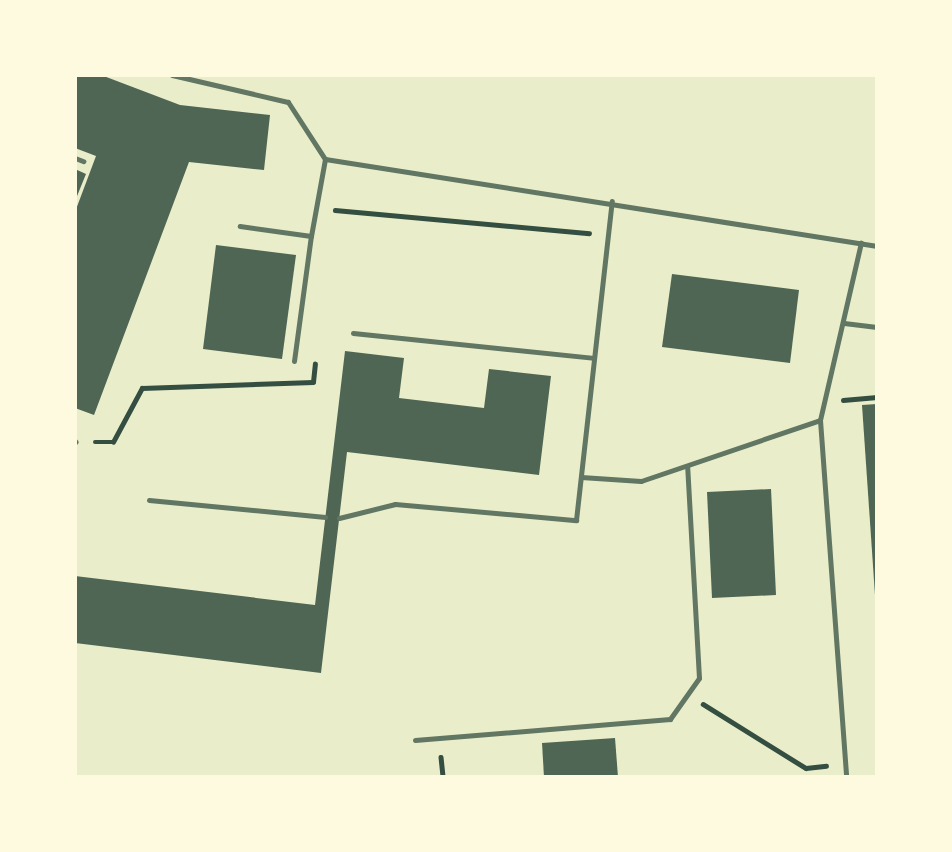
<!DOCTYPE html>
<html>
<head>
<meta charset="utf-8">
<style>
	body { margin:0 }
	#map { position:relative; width:952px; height:852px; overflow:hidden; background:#e9edc9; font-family:Mulish,sans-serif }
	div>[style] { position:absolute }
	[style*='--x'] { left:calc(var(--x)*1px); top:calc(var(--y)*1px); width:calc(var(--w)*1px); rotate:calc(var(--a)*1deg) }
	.building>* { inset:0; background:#4f6655 }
	.path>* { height:4.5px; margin:-2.25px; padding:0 2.25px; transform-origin:2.25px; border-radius:2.25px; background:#344e41 }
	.service>* { height:5px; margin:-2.5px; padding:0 2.5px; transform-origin:2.5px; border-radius:2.5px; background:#617663 }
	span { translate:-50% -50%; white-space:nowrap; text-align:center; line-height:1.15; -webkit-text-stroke:7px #fefae0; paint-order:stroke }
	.frame { position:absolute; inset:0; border:77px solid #fefae0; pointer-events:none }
</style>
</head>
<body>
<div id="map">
	<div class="building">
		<i style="clip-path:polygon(75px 75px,101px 75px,180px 105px,270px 115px,264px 170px,189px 162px,94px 415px,75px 408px,75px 212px,96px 156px,75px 148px)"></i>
		<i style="clip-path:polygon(75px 169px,86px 174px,75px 201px)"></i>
		<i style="clip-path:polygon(216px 245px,296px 255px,282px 359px,203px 349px)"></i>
		<i style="clip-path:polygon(672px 274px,799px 290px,790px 363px,662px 347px)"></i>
		<i style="clip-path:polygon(345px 351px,404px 358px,399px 398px,484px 408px,489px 369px,551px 376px,539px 475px,347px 452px,321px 673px,75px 643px,75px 576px,315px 605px)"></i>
		<i style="clip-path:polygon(877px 404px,877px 595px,875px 595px,862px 405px)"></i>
		<i style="clip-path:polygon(771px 489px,776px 595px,712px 598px,707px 492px)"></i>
		<i style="clip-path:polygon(615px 738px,618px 777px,544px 777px,542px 743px)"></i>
	</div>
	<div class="path">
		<i style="--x:335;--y:210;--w:255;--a:5.2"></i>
		<i style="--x:843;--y:400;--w:34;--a:-5"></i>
		<i style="--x:95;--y:442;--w:18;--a:0"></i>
		<i style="--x:113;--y:442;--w:61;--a:-61.8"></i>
		<i style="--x:142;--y:388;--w:171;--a:-2"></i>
		<i style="--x:313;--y:382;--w:18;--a:-84"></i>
		<i style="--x:703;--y:704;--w:121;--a:31.9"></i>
		<i style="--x:806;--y:768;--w:20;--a:-6"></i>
		<i style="--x:441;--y:757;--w:20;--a:84"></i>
	</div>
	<div class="service">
		<i style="--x:172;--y:75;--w:119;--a:13.1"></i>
		<i style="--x:288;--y:102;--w:68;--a:57"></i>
		<i style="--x:325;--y:159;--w:78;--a:100.3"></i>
		<i style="--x:311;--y:236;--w:72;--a:-172"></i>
		<i style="--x:75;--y:158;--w:9;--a:21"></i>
		<i style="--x:325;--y:159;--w:559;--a:8.96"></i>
		<i style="--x:844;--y:323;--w:33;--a:7"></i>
		<i style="--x:353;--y:333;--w:242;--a:5.9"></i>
		<i style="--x:294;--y:361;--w:126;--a:-82.3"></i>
		<i style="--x:820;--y:420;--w:358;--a:85.8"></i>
		<i style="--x:75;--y:441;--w:1;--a:45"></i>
		<i style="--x:581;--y:477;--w:60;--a:3.8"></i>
		<i style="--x:641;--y:481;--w:189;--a:-18.8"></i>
		<i style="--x:820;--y:420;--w:182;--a:-77"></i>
		<i style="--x:149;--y:500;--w:177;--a:5.5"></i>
		<i style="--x:339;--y:518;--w:58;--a:-14"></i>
		<i style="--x:395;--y:504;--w:182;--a:5.1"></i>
		<i style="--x:576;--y:520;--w:321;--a:-83.6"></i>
		<i style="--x:415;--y:740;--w:256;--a:-4.7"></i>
		<i style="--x:670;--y:719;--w:50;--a:-54.7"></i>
		<i style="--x:699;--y:678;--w:212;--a:-93.2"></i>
	</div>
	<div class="frame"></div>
</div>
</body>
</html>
